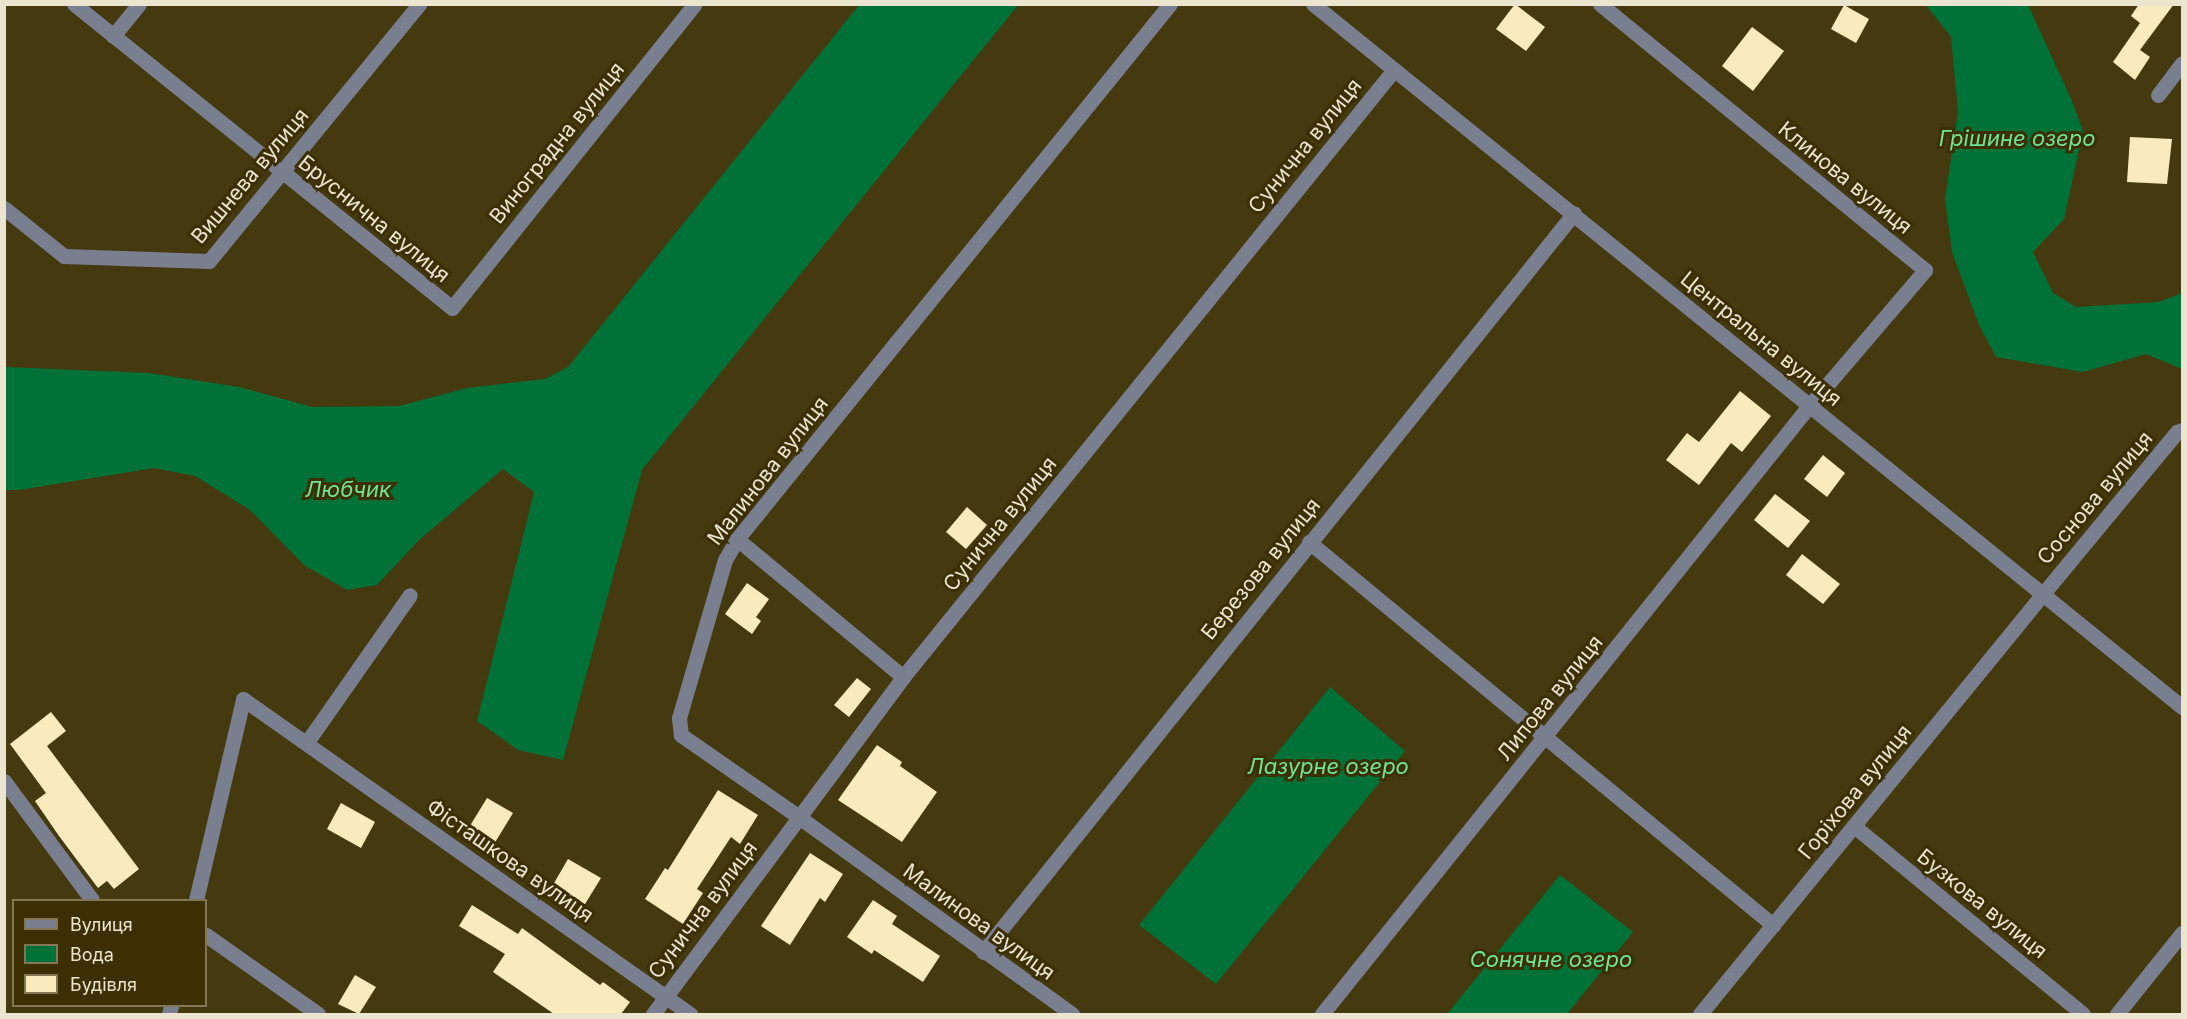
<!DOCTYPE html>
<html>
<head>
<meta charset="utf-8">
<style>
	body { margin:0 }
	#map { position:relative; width:2187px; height:1019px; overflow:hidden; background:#453910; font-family:Inter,sans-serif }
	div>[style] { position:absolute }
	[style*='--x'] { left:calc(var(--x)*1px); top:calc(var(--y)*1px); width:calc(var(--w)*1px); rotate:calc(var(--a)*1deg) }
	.water>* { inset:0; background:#007238 }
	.building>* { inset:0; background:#faebbe }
	.minor>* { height:15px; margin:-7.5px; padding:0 7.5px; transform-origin:7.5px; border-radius:7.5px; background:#7a7f90 }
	span { translate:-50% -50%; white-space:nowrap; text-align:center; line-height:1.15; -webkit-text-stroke:6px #3b2f03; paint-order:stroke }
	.street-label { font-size:21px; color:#ebe4ce }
	.water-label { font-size:22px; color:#6ee595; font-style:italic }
	.frame { position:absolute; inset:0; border:6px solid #ebe4ce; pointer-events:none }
	.legend { position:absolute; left:12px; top:899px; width:195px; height:108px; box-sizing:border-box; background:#3b2f03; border:2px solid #817754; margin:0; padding:8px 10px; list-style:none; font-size:18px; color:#ebe4ce }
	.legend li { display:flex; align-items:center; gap:12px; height:30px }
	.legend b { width:30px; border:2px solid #817754 }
</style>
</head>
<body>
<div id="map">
	<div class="water">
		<i style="clip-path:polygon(859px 5px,1018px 5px,642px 470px,563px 760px,518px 750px,477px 721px,534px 492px,503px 469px,419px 540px,377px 585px,347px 590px,304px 565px,250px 510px,195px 476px,154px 468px,19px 490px,5px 490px,5px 367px,149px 373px,239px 387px,312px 407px,399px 406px,467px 388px,545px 379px,568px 367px)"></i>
		<i style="clip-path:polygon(1926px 5px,2028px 5px,2072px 101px,2083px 131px,2064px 219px,2033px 252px,2053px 293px,2076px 307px,2159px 302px,2182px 293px,2182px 369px,2146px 354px,2083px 372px,1996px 357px,1979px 325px,1952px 252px,1945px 199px,1958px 111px,1951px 37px)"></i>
		<i style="clip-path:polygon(1330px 687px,1405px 751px,1216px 984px,1139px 925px)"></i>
		<i style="clip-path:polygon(1560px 875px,1633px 932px,1567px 1014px,1447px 1014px)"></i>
	</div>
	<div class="building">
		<i style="clip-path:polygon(1515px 4px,1545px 27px,1526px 51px,1496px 29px)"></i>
		<i style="clip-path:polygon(2139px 4px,2174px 4px,2140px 50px,2150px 57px,2135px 80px,2113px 62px,2140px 23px,2131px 16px)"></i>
		<i style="clip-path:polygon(1844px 5px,1869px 19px,1856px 43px,1831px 29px)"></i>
		<i style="clip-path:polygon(1752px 27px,1784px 51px,1753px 91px,1722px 66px)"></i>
		<i style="clip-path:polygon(2130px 137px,2172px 139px,2167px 184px,2127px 182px)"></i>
		<i style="clip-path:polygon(1740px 391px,1771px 416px,1742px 452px,1731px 443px,1699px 485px,1666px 460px,1687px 433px,1699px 442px)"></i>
		<i style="clip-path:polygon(1823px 455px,1845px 473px,1827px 497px,1804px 479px)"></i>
		<i style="clip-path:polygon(1775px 494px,1810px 521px,1788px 548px,1754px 520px)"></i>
		<i style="clip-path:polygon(967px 507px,987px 525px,966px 549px,946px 532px)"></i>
		<i style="clip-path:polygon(1802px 554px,1840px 584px,1823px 604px,1786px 575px)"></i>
		<i style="clip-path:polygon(747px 583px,769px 599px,756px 617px,761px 621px,752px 634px,725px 614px)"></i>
		<i style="clip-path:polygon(857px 678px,871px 689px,849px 717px,834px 705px)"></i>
		<i style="clip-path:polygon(51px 712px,66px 731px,47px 746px,139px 869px,114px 889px,107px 881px,98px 888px,59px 836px,35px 801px,46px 793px,10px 744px)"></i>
		<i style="clip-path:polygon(877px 745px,902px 762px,900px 766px,937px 792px,902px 842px,838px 800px)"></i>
		<i style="clip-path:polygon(718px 790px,758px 815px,740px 844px,731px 837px,697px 889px,703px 893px,683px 924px,645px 899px,665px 868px,668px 870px)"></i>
		<i style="clip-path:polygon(487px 798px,513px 813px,494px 844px,468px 829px)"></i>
		<i style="clip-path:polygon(341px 803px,375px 822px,361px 848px,327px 829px)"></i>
		<i style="clip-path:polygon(810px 853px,843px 874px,825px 902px,820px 898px,790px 945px,761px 926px)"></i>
		<i style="clip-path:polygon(568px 859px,601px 878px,582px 909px,550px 890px)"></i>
		<i style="clip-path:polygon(873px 900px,897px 916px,892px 924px,940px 956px,923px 982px,874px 950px,872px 954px,847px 937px)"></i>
		<i style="clip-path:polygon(472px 905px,518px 934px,522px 928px,600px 985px,603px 982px,630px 1002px,621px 1014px,554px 1014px,493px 972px,505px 954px,459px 926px)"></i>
		<i style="clip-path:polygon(355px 975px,376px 987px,359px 1014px,338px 1004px)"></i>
	</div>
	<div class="minor">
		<i style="--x:74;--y:4;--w:485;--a:38.8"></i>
		<i style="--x:452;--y:308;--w:389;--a:-51.4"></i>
		<i style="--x:1313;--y:4;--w:1118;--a:38.97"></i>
		<i style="--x:113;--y:36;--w:41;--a:-50.9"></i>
		<i style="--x:2158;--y:95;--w:40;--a:-53"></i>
		<i style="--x:4;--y:208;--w:77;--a:38.7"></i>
		<i style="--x:64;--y:256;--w:145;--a:2"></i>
		<i style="--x:209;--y:261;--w:332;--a:-50.7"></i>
		<i style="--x:737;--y:539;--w:216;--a:39.7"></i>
		<i style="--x:1309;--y:542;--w:602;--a:39.54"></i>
		<i style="--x:307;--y:742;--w:179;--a:-55"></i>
		<i style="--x:4;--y:781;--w:148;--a:53.5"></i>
		<i style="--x:1854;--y:826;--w:296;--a:39.4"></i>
		<i style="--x:196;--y:900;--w:206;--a:-76.8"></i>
		<i style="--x:243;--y:699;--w:547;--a:35.17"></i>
		<i style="--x:206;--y:935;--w:137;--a:35.2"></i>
		<i style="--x:983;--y:952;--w:946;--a:-51.35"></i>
		<i style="--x:169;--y:1014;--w:8;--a:-76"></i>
		<i style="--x:653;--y:1014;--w:420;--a:-53.4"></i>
		<i style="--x:903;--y:677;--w:779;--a:-51.04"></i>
		<i style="--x:1072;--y:1014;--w:337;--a:-144.2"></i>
		<i style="--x:799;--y:817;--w:144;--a:-145.2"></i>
		<i style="--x:681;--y:735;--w:17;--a:-97"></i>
		<i style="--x:679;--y:718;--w:165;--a:-73.8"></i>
		<i style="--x:725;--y:560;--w:24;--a:-60"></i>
		<i style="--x:737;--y:539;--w:688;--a:-51.02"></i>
		<i style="--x:1322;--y:1014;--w:779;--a:-51.31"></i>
		<i style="--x:1809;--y:406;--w:179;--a:-49.5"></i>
		<i style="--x:1925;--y:270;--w:420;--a:-140.7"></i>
		<i style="--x:1700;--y:1014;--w:541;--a:-50.78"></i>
		<i style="--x:2042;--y:595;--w:212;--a:-50.4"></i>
		<i style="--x:2177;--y:432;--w:5;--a:-22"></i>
		<i style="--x:2117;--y:1014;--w:104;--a:-51.3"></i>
	</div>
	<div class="street-label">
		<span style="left:557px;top:143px;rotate:-51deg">Виноградна вулиця</span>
		<span style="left:1305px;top:146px;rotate:-51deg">Сунична вулиця</span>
		<span style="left:250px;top:176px;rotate:-50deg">Вишнева вулиця</span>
		<span style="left:1845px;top:178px;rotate:39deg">Клинова вулиця</span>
		<span style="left:374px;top:219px;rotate:39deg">Бруснична вулиця</span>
		<span style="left:1761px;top:339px;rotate:39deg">Центральна вулиця</span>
		<span style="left:768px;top:471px;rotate:-52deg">Малинова вулиця</span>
		<span style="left:2095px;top:498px;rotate:-50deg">Соснова вулиця</span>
		<span style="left:1000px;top:524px;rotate:-51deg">Сунична вулиця</span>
		<span style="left:1261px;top:569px;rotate:-51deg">Березова вулиця</span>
		<span style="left:1550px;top:698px;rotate:-51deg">Липова вулиця</span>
		<span style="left:1855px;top:792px;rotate:-51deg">Горіхова вулиця</span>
		<span style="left:510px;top:861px;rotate:35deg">Фісташкова вулиця</span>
		<span style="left:1982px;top:904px;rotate:39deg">Бузкова вулиця</span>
		<span style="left:703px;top:910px;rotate:-53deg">Сунична вулиця</span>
		<span style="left:979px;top:922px;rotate:36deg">Малинова вулиця</span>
	</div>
	<div class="water-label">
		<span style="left:2017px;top:139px">Грішине озеро</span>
		<span style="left:348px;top:490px">Любчик</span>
		<span style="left:1328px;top:767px">Лазурне озеро</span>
		<span style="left:1551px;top:960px">Сонячне озеро</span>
	</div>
	<div class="frame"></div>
	<ul class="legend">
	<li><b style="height:8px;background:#7a7f90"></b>Вулиця</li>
	<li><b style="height:16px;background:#007238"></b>Вода</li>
	<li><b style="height:16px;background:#faebbe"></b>Будівля</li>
	</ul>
</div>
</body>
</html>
